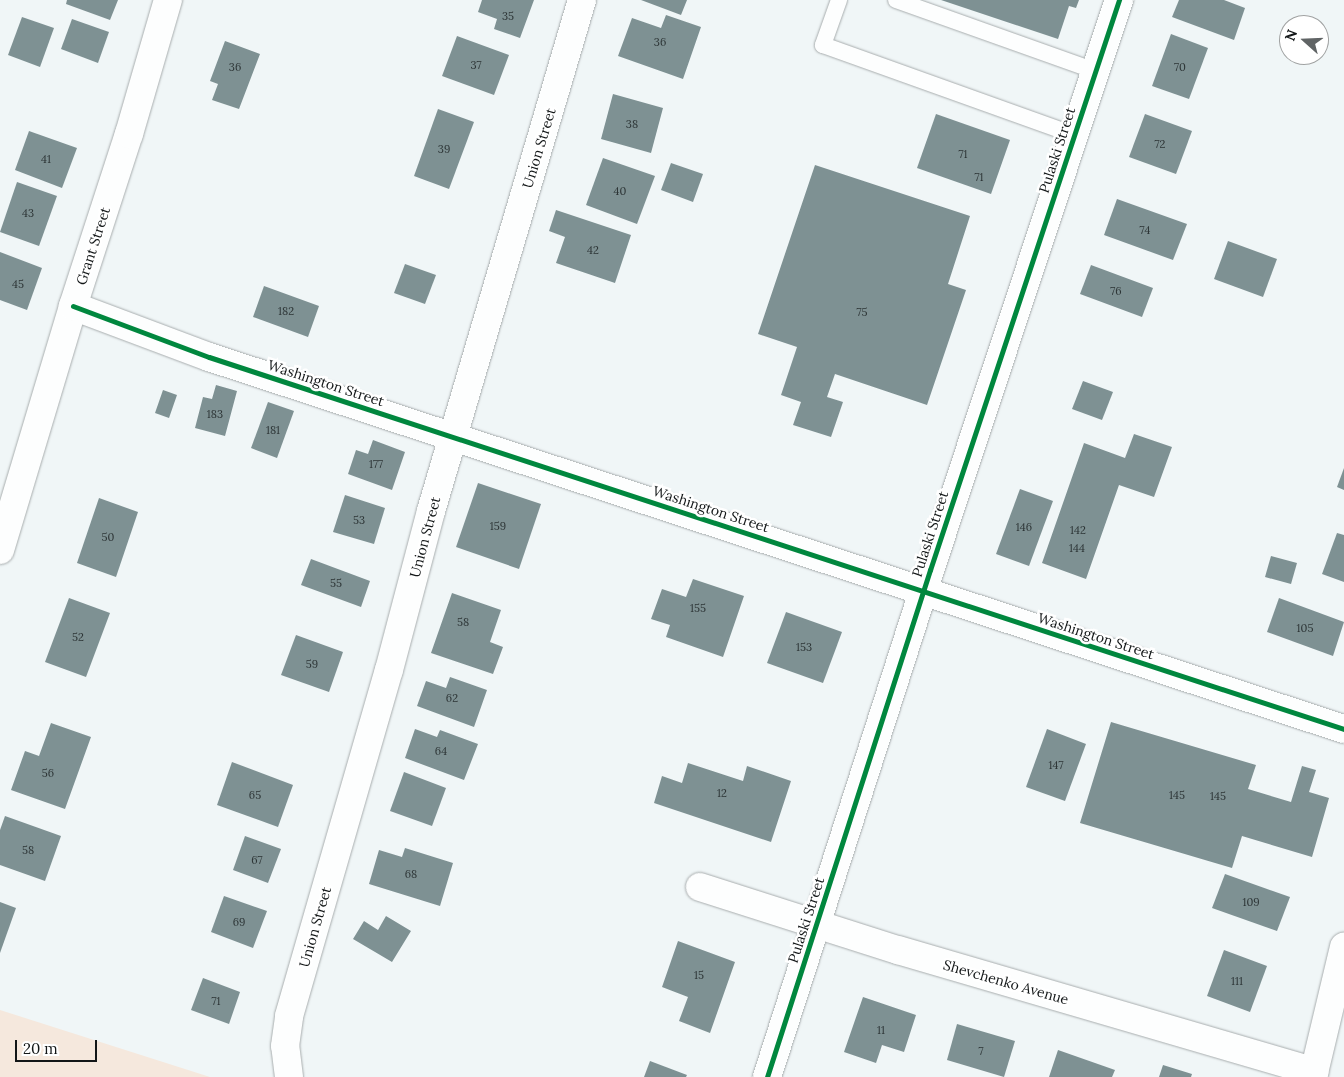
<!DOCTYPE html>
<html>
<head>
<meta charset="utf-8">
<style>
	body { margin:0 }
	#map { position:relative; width:1344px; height:1077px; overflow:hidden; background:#f0f6f7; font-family:Lora,serif }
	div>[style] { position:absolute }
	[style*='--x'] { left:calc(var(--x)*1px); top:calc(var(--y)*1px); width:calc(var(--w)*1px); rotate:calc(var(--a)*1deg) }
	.green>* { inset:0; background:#f5e8dd }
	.building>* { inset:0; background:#7e9193 }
	.roads { filter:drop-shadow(0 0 1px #a8adae) drop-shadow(0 0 1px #a8adae) }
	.lane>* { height:16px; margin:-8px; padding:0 8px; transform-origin:8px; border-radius:8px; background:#fdfefe }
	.street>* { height:28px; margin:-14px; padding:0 14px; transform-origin:14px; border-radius:14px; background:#fdfefe }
	.secondary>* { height:28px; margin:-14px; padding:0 14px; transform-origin:14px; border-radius:14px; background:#fdfefe }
	.cycleway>* { height:5px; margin:-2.5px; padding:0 2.5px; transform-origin:2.5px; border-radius:2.5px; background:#00873e }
	span { translate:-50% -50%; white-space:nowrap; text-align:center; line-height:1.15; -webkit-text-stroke:5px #fff; paint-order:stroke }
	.number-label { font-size:11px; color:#2d3536 }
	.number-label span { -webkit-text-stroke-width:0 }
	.street-label { font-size:14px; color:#121617 }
	.north { position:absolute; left:1279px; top:15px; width:50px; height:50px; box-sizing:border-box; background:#fff; border:1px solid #a0a2a2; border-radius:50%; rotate:290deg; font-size:14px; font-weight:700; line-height:20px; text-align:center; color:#121617 }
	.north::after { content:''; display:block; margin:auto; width:18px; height:22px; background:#606465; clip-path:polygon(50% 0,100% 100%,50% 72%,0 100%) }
	.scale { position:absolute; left:15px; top:1040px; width:82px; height:22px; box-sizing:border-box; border:2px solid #121617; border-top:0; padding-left:6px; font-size:15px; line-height:18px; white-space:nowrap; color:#121617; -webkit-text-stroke:4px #fff; paint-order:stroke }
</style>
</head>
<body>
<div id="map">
	<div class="green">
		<i style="clip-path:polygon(0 1010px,210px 1077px,0 1077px)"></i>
	</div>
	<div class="building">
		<i style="clip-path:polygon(67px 0,118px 0,110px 20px,66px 4px)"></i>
		<i style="clip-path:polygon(482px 0,534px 0,520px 38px,494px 29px,497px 19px,478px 12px)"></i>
		<i style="clip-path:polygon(641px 0,687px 0,681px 15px)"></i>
		<i style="clip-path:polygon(941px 0,1079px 0,1076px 8px,1069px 6px,1058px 39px)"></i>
		<i style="clip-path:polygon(1179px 0,1224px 0,1245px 8px,1234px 40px,1172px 17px)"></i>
		<i style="clip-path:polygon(666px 15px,701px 27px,683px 79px,618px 56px,632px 18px,661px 28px)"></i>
		<i style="clip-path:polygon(22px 17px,54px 28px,40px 67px,8px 55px)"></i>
		<i style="clip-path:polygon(72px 19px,109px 32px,98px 63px,61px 49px)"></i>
		<i style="clip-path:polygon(1171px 34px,1208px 48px,1189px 99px,1152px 86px)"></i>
		<i style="clip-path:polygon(457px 36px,509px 55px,494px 95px,442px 76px)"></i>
		<i style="clip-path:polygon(225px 41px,260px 54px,239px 109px,212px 100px,218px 84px,210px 81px)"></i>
		<i style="clip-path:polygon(613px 94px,663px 108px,651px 153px,601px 139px)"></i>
		<i style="clip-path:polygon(438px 109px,474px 122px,449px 189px,414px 176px)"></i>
		<i style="clip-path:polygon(936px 114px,1010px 140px,991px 194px,917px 168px)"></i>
		<i style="clip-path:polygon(1145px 114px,1192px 131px,1176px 174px,1129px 157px)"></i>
		<i style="clip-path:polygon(29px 131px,77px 148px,62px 188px,15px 170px)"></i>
		<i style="clip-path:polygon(603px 158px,655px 176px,637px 224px,586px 205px)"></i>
		<i style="clip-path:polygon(671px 163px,703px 174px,693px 202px,661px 190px)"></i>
		<i style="clip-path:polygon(815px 165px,970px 216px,948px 284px,966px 290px,927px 405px,835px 374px,827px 397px,843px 402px,831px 437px,793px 425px,801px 402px,781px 395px,797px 347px,758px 334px)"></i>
		<i style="clip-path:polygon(17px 182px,57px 196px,39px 246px,0 232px)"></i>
		<i style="clip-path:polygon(1117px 199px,1187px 224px,1173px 260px,1104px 235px)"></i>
		<i style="clip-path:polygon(556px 210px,631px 235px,615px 283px,556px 263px,565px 237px,549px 231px)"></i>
		<i style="clip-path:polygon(1228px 241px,1277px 259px,1263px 297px,1214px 279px)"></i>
		<i style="clip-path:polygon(0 252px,42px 268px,27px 310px,0 300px)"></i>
		<i style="clip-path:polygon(405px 264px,436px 275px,425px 304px,394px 293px)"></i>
		<i style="clip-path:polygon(1091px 265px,1153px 288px,1142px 317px,1080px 294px)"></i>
		<i style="clip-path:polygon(264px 286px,319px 306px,308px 337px,253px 317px)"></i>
		<i style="clip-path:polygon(1083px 381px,1113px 392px,1102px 420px,1072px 409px)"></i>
		<i style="clip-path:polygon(216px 385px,237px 391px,225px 436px,195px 428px,203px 397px,212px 399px)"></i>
		<i style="clip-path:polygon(163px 390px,177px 395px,169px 418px,155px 413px)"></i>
		<i style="clip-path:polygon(268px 402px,294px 411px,277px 458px,251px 448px)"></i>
		<i style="clip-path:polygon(1134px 434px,1172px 447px,1154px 497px,1119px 485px,1086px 579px,1042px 563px,1084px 443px,1125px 458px)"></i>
		<i style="clip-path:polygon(373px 440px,405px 452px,392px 490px,348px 474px,356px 450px,368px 454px)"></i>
		<i style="clip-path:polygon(1344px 468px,1344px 490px,1337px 487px)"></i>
		<i style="clip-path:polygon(478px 483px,541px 504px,519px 569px,456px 547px)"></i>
		<i style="clip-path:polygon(1020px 489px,1053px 501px,1029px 566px,996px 554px)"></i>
		<i style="clip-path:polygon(345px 495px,385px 508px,374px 544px,333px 532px)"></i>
		<i style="clip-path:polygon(99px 498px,138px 512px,116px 577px,77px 563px)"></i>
		<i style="clip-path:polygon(1337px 533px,1344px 535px,1344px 582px,1322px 574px)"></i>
		<i style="clip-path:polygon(1271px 556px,1297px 563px,1291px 584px,1265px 577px)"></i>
		<i style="clip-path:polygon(311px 559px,370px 581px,361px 607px,301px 585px)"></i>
		<i style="clip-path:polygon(693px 579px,744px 596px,723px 657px,666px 637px,670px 625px,651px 619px,662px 589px,686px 597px)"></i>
		<i style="clip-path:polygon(452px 593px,501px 610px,490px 642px,503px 647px,493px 674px,431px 653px)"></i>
		<i style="clip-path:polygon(69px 598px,110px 613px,86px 677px,45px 662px)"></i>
		<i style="clip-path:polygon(1279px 598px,1344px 622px,1333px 656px,1267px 632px)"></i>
		<i style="clip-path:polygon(786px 612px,842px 632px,823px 683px,767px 663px)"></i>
		<i style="clip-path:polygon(296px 635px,343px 652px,329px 692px,281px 675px)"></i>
		<i style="clip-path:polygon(450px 677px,487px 690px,474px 727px,417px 706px,426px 681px,446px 688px)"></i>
		<i style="clip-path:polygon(1111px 722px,1256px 765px,1248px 789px,1291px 802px,1302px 766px,1316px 770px,1309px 792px,1329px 798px,1312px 857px,1242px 836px,1232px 868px,1080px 823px)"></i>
		<i style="clip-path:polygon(51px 723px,91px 737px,65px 809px,11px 790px,25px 751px,39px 756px)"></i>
		<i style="clip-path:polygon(415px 729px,437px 737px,440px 730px,478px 744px,464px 780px,405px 758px)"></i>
		<i style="clip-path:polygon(1047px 729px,1086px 744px,1065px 801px,1026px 787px)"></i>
		<i style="clip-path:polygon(232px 762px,293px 785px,278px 827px,217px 805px)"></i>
		<i style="clip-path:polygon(688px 763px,743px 781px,747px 766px,791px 781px,771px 842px,654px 803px,662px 776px,682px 783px)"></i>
		<i style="clip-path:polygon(404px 772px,446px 788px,432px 826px,390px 811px)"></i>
		<i style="clip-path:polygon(5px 816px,61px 836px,45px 881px,0 865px,0 830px)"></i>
		<i style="clip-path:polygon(245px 836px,281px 849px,268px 883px,233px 870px)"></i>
		<i style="clip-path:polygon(405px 848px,453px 863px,440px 906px,369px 884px,379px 850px,402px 857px)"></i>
		<i style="clip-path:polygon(1225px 874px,1290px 897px,1277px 931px,1212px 908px)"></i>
		<i style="clip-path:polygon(224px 896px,267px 911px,253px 948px,211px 932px)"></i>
		<i style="clip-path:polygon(0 902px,16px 908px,0 953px)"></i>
		<i style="clip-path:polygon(386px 916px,411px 931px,392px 962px,353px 939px,364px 921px,378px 930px)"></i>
		<i style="clip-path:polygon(678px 941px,735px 962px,710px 1033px,679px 1021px,688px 997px,662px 987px)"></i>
		<i style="clip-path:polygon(1224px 950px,1267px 966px,1250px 1012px,1207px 996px)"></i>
		<i style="clip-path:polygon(203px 978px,240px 992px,229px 1024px,191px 1010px)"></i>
		<i style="clip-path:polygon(863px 997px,916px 1015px,904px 1052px,882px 1045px,876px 1063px,844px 1052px)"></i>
		<i style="clip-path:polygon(957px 1024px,1015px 1041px,1004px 1077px,947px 1060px)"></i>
		<i style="clip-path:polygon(1058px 1050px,1115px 1070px,1112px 1077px,1049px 1077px)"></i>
		<i style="clip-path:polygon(650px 1061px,687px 1075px,686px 1077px,644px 1077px)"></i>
		<i style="clip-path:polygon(1163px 1065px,1192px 1074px,1191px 1077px,1159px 1077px)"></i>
	</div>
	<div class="roads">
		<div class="lane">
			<i style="--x:839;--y:0;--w:48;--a:109.6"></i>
			<i style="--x:823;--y:45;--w:267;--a:19.7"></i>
			<i style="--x:896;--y:0;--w:211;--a:19.6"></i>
		</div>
		<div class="street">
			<i style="--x:73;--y:306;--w:145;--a:20.6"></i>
			<i style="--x:209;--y:357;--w:1194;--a:18.15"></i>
			<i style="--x:0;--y:550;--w:255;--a:-73.3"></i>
			<i style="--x:73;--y:306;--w:181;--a:-72"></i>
			<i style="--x:129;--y:134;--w:140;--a:-73.8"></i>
			<i style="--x:700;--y:887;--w:208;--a:17.7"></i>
			<i style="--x:898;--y:950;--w:434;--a:16.3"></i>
			<i style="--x:289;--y:1077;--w:31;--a:-97"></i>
			<i style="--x:285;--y:1046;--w:30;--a:-82"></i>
			<i style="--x:289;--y:1016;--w:360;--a:-73.9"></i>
			<i style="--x:389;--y:670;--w:164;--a:-75.2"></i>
			<i style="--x:431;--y:511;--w:533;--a:-73.54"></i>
			<i style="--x:767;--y:1077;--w:533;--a:-72.18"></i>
			<i style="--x:930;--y:570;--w:601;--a:-71.66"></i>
		</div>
		<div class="secondary">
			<i style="--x:1313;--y:1077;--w:134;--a:-76.6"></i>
		</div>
	</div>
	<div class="cycleway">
		<i style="--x:73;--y:306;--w:145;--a:20.6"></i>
		<i style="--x:209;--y:357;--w:1194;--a:18.15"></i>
		<i style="--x:767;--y:1077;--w:533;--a:-72.18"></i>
		<i style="--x:930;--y:570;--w:601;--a:-71.66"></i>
	</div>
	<div class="number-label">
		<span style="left:508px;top:16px">35</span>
		<span style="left:660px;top:42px">36</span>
		<span style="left:476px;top:65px">37</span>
		<span style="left:235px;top:67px">36</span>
		<span style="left:1180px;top:67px">70</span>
		<span style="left:632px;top:124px">38</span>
		<span style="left:1160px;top:144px">72</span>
		<span style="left:444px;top:149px">39</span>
		<span style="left:963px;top:154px">71</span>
		<span style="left:46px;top:159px">41</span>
		<span style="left:979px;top:177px">71</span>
		<span style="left:620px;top:191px">40</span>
		<span style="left:28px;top:213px">43</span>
		<span style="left:1145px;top:230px">74</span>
		<span style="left:593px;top:250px">42</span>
		<span style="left:18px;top:284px">45</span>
		<span style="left:1116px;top:291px">76</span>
		<span style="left:286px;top:311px">182</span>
		<span style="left:862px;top:312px">75</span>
		<span style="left:215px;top:414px">183</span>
		<span style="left:273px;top:430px">181</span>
		<span style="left:376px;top:464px">177</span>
		<span style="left:359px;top:520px">53</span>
		<span style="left:498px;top:526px">159</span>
		<span style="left:1024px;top:527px">146</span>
		<span style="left:1078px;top:530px">142</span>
		<span style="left:108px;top:537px">50</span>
		<span style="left:1077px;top:548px">144</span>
		<span style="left:336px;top:583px">55</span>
		<span style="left:698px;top:608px">155</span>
		<span style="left:463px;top:622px">58</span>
		<span style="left:1305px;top:628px">105</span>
		<span style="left:78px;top:637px">52</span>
		<span style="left:804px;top:647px">153</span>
		<span style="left:312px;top:664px">59</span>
		<span style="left:452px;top:698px">62</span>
		<span style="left:441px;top:751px">64</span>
		<span style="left:1056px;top:765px">147</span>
		<span style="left:48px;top:773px">56</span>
		<span style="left:722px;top:793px">12</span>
		<span style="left:255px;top:795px">65</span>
		<span style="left:1177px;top:795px">145</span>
		<span style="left:1218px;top:796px">145</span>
		<span style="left:28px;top:850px">58</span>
		<span style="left:257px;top:860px">67</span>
		<span style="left:411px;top:874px">68</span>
		<span style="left:1251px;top:902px">109</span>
		<span style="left:239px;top:922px">69</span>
		<span style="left:699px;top:975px">15</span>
		<span style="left:1237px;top:981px">111</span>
		<span style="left:216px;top:1001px">71</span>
		<span style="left:881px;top:1030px">11</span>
		<span style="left:981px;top:1051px">7</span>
	</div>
	<div class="street-label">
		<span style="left:539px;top:148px;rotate:-73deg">Union Street</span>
		<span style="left:1057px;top:150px;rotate:-72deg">Pulaski Street</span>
		<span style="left:93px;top:246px;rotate:-72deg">Grant Street</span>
		<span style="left:326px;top:383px;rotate:18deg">Washington Street</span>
		<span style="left:711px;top:509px;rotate:18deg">Washington Street</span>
		<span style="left:930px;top:534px;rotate:-72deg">Pulaski Street</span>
		<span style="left:425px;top:537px;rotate:-75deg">Union Street</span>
		<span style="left:1096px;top:636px;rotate:18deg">Washington Street</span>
		<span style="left:806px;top:920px;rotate:-72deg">Pulaski Street</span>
		<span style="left:315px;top:927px;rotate:-74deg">Union Street</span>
		<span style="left:1006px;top:982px;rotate:16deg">Shevchenko Avenue</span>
	</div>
	<div class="north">N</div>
	<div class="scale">20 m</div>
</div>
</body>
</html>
